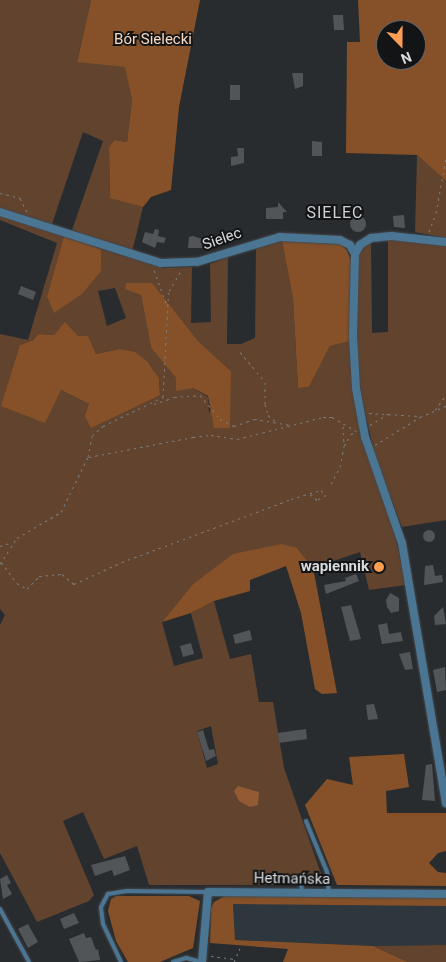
<!DOCTYPE html>
<html>
<head>
<meta charset="utf-8">
<style>
	body { margin:0 }
	#map { position:relative; width:446px; height:962px; overflow:hidden; background:#292c2f; font-family:Roboto,sans-serif }
	div>[style] { position:absolute }
	[style*='--x'] { left:calc(var(--x)*1px); top:calc(var(--y)*1px); width:calc(var(--w)*1px); rotate:calc(var(--a)*1deg) }
	.built>* { inset:0; background:#2e373d }
	.green>* { inset:0; background:#62432d }
	.forest>* { inset:0; background:#865128 }
	.water>* { inset:0; background:#925b33 }
	.building>* { inset:0; background:#525558 }
	.round { border-radius:50% }
	.path>* { height:1px; margin-top:-0.5px; transform-origin:0; background:repeating-linear-gradient(90deg,#797c7f 0 2.5px,transparent 0 6.5px) }
	.roads { filter:drop-shadow(0 0 1px #45484b) drop-shadow(0 0 1px #45484b) }
	.lane>* { height:4px; margin:-2px; padding:0 2px; transform-origin:2px; border-radius:2px; background:#4a7593 }
	.street>* { height:8px; margin:-4px; padding:0 4px; transform-origin:4px; border-radius:4px; background:#4a7593 }
	.dots>* { width:14px; height:14px; translate:-50% -50%; box-sizing:border-box; border:2px solid #131416; border-radius:50% }
	span { translate:-50% -50%; white-space:nowrap; text-align:center; line-height:1.15; -webkit-text-stroke:4px #131416; paint-order:stroke }
	.park-label { font-size:15px; color:#f9d8c1 }
	.street-label { font-size:15px; color:#d8dadc }
	.poi-label { font-size:15px; color:#d8dadc; font-weight:700 }
	.right { translate:-100% -50%; text-align:right }
	.neighbourhood-label { font-size:16px; color:#cfd3d6; letter-spacing:1px }
	.north { position:absolute; left:376px; top:20px; width:50px; height:50px; box-sizing:border-box; background:#131416; border:1px solid #626365; border-radius:50%; rotate:158deg; font-size:14px; font-weight:700; line-height:20px; text-align:center; color:#d8dadc }
	.north::after { content:''; display:block; margin:auto; width:18px; height:22px; background:#fc9d54; clip-path:polygon(50% 0,100% 100%,50% 72%,0 100%) }
</style>
</head>
<body>
<div id="map">
	<div class="built">
		<i style="clip-path:polygon(233px 904px,446px 905px,446px 945px,373px 946px,235px 940px)"></i>
	</div>
	<div class="green">
		<i style="clip-path:polygon(0 0,91px 0,77px 61px,126px 67px,132px 100px,127px 142px,114px 140px,109px 147px,110px 197px,143px 207px,132px 252px,72px 230px,103px 141px,83px 132px,52px 224px,0 208px)"></i>
		<i style="clip-path:polygon(417px 155px,446px 181px,446px 238px,415px 232px)"></i>
		<i style="clip-path:polygon(evenodd,0 215px,64px 236px,47px 296px,101px 271px,101px 249px,163px 268px,192px 267px,191px 323px,211px 322px,210px 264px,228px 257px,227px 344px,241px 344px,255px 338px,256px 247px,282px 241px,293px 299px,298px 388px,309px 387px,330px 346px,350px 341px,360px 433px,395px 534px,406px 585px,369px 590px,360px 552px,313px 568px,297px 548px,192px 585px,162px 622px,174px 666px,203px 658px,191px 613px,214px 601px,230px 659px,251px 654px,259px 702px,273px 702px,284px 768px,325px 885px,149px 885px,137px 846px,104px 859px,83px 812px,63px 821px,94px 895px,89px 901px,37px 922px,0 853px,0 625px,5px 615px,0 609px,0 334px,28px 340px,57px 243px,0 220px,0 215px,115px 288px,126px 318px,107px 326px,98px 291px,115px 288px,0 215px,141px 295px,177px 316px,198px 341px,231px 371px,209px 413px,208px 397px,176px 378px,151px 348px,141px 295px,0 215px,38px 334px,88px 337px,96px 354px,119px 349px,148px 362px,159px 378px,160px 395px,89px 404px,61px 390px,20px 345px,35px 340px,38px 334px,0 215px,211px 726px,218px 764px,207px 768px,197px 731px,211px 726px)"></i>
		<i style="clip-path:polygon(388px 239px,429px 241px,446px 246px,446px 520px,402px 527px,375px 456px,361px 394px,356px 341px,358px 258px,365px 245px,371px 241px,372px 333px,388px 332px)"></i>
		<i style="clip-path:polygon(446px 945px,446px 962px,408px 962px,373px 946px)"></i>
	</div>
	<div class="forest">
		<i style="clip-path:polygon(91px 0,200px 0,179px 107px,171px 190px,151px 197px,143px 207px,110px 198px,109px 147px,114px 140px,127px 142px,132px 100px,125px 67px,77px 62px)"></i>
		<i style="clip-path:polygon(evenodd,358px 0,446px 0,446px 181px,417px 155px,346px 153px,347px 42px,360px 42px,358px 0,386px 30px,416px 30px,416px 60px,386px 60px,386px 30px)"></i>
		<i style="clip-path:polygon(64px 236px,101px 249px,101px 271px,82px 294px,54px 313px,47px 296px)"></i>
		<i style="clip-path:polygon(282px 241px,340px 244px,347px 250px,351px 261px,350px 341px,330px 346px,309px 387px,298px 388px,293px 299px)"></i>
		<i style="clip-path:polygon(126px 283px,152px 283px,198px 341px,231px 371px,230px 428px,214px 428px,208px 396px,193px 388px,176px 391px,176px 378px,151px 348px,141px 295px,125px 289px)"></i>
		<i style="clip-path:polygon(65px 322px,78px 336px,88px 336px,96px 354px,119px 349px,135px 352px,148px 362px,159px 378px,160px 395px,91px 428px,85px 416px,89px 404px,61px 390px,45px 423px,1px 406px,20px 345px,34px 340px,38px 334px,54px 335px)"></i>
		<i style="clip-path:polygon(281px 544px,297px 548px,313px 568px,337px 693px,322px 694px,315px 689px,301px 613px,286px 566px,250px 580px,250px 591px,214px 601px,191px 613px,162px 622px,192px 585px,233px 554px)"></i>
		<i style="clip-path:polygon(404px 754px,409px 787px,386px 791px,387px 813px,446px 813px,446px 851px,438px 853px,429px 863px,438px 872px,446px 873px,446px 886px,337px 885px,305px 805px,327px 779px,353px 785px,349px 757px)"></i>
		<i style="clip-path:polygon(116px 896px,189px 896px,200px 901px,193px 948px,160px 962px,128px 962px,116px 941px,108px 911px,111px 899px)"></i>
		<i style="clip-path:polygon(225px 896px,446px 898px,446px 906px,233px 904px,235px 940px,373px 946px,408px 962px,283px 962px,288px 949px,210px 943px,211px 908px,214px 902px)"></i>
	</div>
	<div class="water">
		<i style="clip-path:polygon(238px 786px,259px 792px,258px 805px,250px 807px,239px 801px,234px 791px)"></i>
	</div>
	<div class="building">
		<i style="clip-path:polygon(333px 15px,343px 15px,344px 30px,334px 30px)"></i>
		<i style="clip-path:polygon(292px 73px,303px 73px,303px 86px,295px 89px)"></i>
		<i style="clip-path:polygon(230px 85px,240px 85px,240px 100px,230px 100px)"></i>
		<i style="clip-path:polygon(312px 141px,322px 142px,322px 156px,312px 156px)"></i>
		<i style="clip-path:polygon(237px 148px,244px 148px,244px 163px,231px 166px,231px 157px,238px 156px)"></i>
		<i style="clip-path:polygon(278px 202px,287px 212px,283px 212px,283px 219px,266px 219px,266px 208px,278px 207px)"></i>
		<i style="clip-path:polygon(404px 215px,405px 228px,394px 227px,393px 216px)"></i>
		<i class="round" style="left:350px;top:216px;width:16px;height:16px"></i>
		<i style="clip-path:polygon(155px 229px,159px 230px,158px 236px,166px 238px,164px 243px,157px 242px,155px 248px,142px 242px,145px 232px,153px 234px)"></i>
		<i style="clip-path:polygon(193px 236px,208px 241px,206px 248px,188px 248px,189px 237px)"></i>
		<i style="clip-path:polygon(21px 286px,36px 292px,33px 300px,18px 294px)"></i>
		<i class="round" style="left:423px;top:530px;width:12px;height:12px"></i>
		<i style="clip-path:polygon(433px 565px,435px 576px,442px 575px,443px 582px,424px 585px,425px 566px)"></i>
		<i style="clip-path:polygon(356px 574px,359px 581px,326px 594px,324px 585px,346px 581px,345px 578px)"></i>
		<i style="clip-path:polygon(390px 593px,399px 598px,399px 611px,391px 613px,387px 607px,386px 600px)"></i>
		<i style="clip-path:polygon(351px 605px,361px 639px,350px 641px,341px 607px)"></i>
		<i style="clip-path:polygon(443px 607px,446px 624px,435px 625px,434px 616px)"></i>
		<i style="clip-path:polygon(387px 623px,389px 634px,401px 632px,403px 641px,382px 644px,378px 625px)"></i>
		<i style="clip-path:polygon(250px 630px,252px 640px,235px 644px,233px 635px)"></i>
		<i style="clip-path:polygon(191px 643px,194px 654px,183px 657px,180px 646px)"></i>
		<i style="clip-path:polygon(410px 652px,413px 669px,405px 670px,399px 654px)"></i>
		<i style="clip-path:polygon(445px 667px,446px 690px,437px 692px,433px 670px)"></i>
		<i style="clip-path:polygon(374px 704px,378px 719px,368px 720px,366px 705px)"></i>
		<i style="clip-path:polygon(306px 729px,307px 739px,279px 743px,278px 733px)"></i>
		<i style="clip-path:polygon(203px 730px,209px 750px,214px 749px,216px 756px,206px 761px,197px 732px)"></i>
		<i style="clip-path:polygon(432px 764px,435px 801px,422px 800px,426px 765px)"></i>
		<i style="clip-path:polygon(125px 856px,130px 870px,114px 876px,112px 870px,95px 876px,91px 865px)"></i>
		<i style="clip-path:polygon(7px 875px,11px 883px,7px 885px,12px 894px,3px 899px,0 879px)"></i>
		<i style="clip-path:polygon(74px 913px,79px 923px,64px 929px,60px 919px)"></i>
		<i style="clip-path:polygon(28px 924px,38px 942px,28px 948px,18px 929px)"></i>
		<i style="clip-path:polygon(84px 933px,86px 938px,91px 937px,96px 950px,98px 949px,100px 960px,79px 962px,69px 939px)"></i>
	</div>
	<div class="path">
		<i style="--x:0;--y:193;--w:21;--a:14"></i>
		<i style="--x:20;--y:198;--w:18;--a:63"></i>
		<i style="--x:429;--y:232;--w:20;--a:-70"></i>
		<i style="--x:436;--y:213;--w:56;--a:-79.7"></i>
		<i style="--x:154;--y:270;--w:38;--a:70"></i>
		<i style="--x:240;--y:352;--w:39;--a:50"></i>
		<i style="--x:265;--y:382;--w:22;--a:90"></i>
		<i style="--x:265;--y:404;--w:11;--a:75"></i>
		<i style="--x:268;--y:415;--w:9;--a:41"></i>
		<i style="--x:154;--y:404;--w:21;--a:-19"></i>
		<i style="--x:174;--y:397;--w:26;--a:-4"></i>
		<i style="--x:200;--y:395;--w:31;--a:50"></i>
		<i style="--x:220;--y:419;--w:16;--a:27"></i>
		<i style="--x:234;--y:426;--w:21;--a:-19"></i>
		<i style="--x:254;--y:419;--w:36;--a:9"></i>
		<i style="--x:435;--y:410;--w:19;--a:-54"></i>
		<i style="--x:369;--y:413;--w:50;--a:3.4"></i>
		<i style="--x:370;--y:425;--w:22;--a:-32"></i>
		<i style="--x:343;--y:426;--w:19;--a:87"></i>
		<i style="--x:375;--y:445;--w:53;--a:-31.9"></i>
		<i style="--x:420;--y:417;--w:28;--a:-23"></i>
		<i style="--x:89;--y:457;--w:106;--a:-10.9"></i>
		<i style="--x:193;--y:437;--w:18;--a:-6"></i>
		<i style="--x:211;--y:435;--w:26;--a:9"></i>
		<i style="--x:237;--y:439;--w:89;--a:-14.3"></i>
		<i style="--x:323;--y:417;--w:9;--a:0"></i>
		<i style="--x:332;--y:417;--w:28;--a:30"></i>
		<i style="--x:331;--y:484;--w:19;--a:-62"></i>
		<i style="--x:340;--y:467;--w:21;--a:-79"></i>
		<i style="--x:344;--y:446;--w:14;--a:-60"></i>
		<i style="--x:351;--y:434;--w:7;--a:-27"></i>
		<i style="--x:0;--y:546;--w:10;--a:-17"></i>
		<i style="--x:1;--y:562;--w:26;--a:53"></i>
		<i style="--x:17;--y:583;--w:12;--a:31"></i>
		<i style="--x:27;--y:589;--w:18;--a:-47"></i>
		<i style="--x:39;--y:576;--w:23;--a:-5"></i>
		<i style="--x:62;--y:574;--w:16;--a:40"></i>
		<i style="--x:74;--y:584;--w:53;--a:-24.6"></i>
		<i style="--x:122;--y:562;--w:180;--a:-20.4"></i>
		<i style="--x:291;--y:499;--w:31;--a:-17"></i>
		<i style="--x:321;--y:490;--w:7;--a:45"></i>
		<i style="--x:326;--y:495;--w:10;--a:151"></i>
		<i style="--x:317;--y:500;--w:9;--a:-139"></i>
		<i style="--x:0;--y:564;--w:31;--a:-57"></i>
		<i style="--x:17;--y:538;--w:51;--a:-30.6"></i>
		<i style="--x:61;--y:512;--w:61;--a:-63.9"></i>
		<i style="--x:88;--y:457;--w:21;--a:-79"></i>
		<i style="--x:92;--y:436;--w:15;--a:-42"></i>
		<i style="--x:103;--y:426;--w:67;--a:-25.8"></i>
		<i style="--x:163;--y:397;--w:96;--a:-87"></i>
		<i style="--x:168;--y:301;--w:10;--a:-84"></i>
		<i style="--x:169;--y:291;--w:23;--a:-59"></i>
		<i style="--x:211;--y:956;--w:24;--a:7"></i>
		<i style="--x:234;--y:962;--w:15;--a:-67"></i>
	</div>
	<div class="roads">
		<div class="lane">
			<i style="--x:306;--y:821;--w:55;--a:67.6"></i>
			<i style="--x:327;--y:872;--w:21;--a:85"></i>
			<i style="--x:301;--y:881;--w:12;--a:85"></i>
			<i style="--x:0;--y:909;--w:60;--a:61.3"></i>
			<i style="--x:121;--y:962;--w:42;--a:-115.3"></i>
			<i style="--x:103;--y:924;--w:17;--a:-97"></i>
			<i style="--x:101;--y:907;--w:15;--a:-62"></i>
			<i style="--x:108;--y:894;--w:19;--a:-9"></i>
			<i style="--x:127;--y:891;--w:81;--a:0.7"></i>
			<i style="--x:173;--y:962;--w:14;--a:-17"></i>
			<i style="--x:186;--y:958;--w:16;--a:14"></i>
		</div>
		<div class="street">
			<i style="--x:0;--y:212;--w:169;--a:17.6"></i>
			<i style="--x:161;--y:263;--w:36;--a:-2"></i>
			<i style="--x:197;--y:262;--w:87;--a:-16.8"></i>
			<i style="--x:280;--y:237;--w:60;--a:2.9"></i>
			<i style="--x:340;--y:240;--w:11;--a:27"></i>
			<i style="--x:350;--y:245;--w:10;--a:61"></i>
			<i style="--x:446;--y:242;--w:55;--a:-173.8"></i>
			<i style="--x:391;--y:236;--w:20;--a:174"></i>
			<i style="--x:371;--y:238;--w:13;--a:148"></i>
			<i style="--x:360;--y:245;--w:10;--a:119"></i>
			<i style="--x:355;--y:254;--w:82;--a:91.4"></i>
			<i style="--x:353;--y:336;--w:52;--a:86.7"></i>
			<i style="--x:356;--y:388;--w:50;--a:79.6"></i>
			<i style="--x:365;--y:437;--w:112;--a:70.8"></i>
			<i style="--x:402;--y:543;--w:264;--a:80.4"></i>
			<i style="--x:202;--y:962;--w:70;--a:-85.1"></i>
			<i style="--x:208;--y:892;--w:238;--a:0.5"></i>
		</div>
	</div>
	<div class="dots">
		<i style="left:379px;top:567px;background:#fc9d54"></i>
	</div>
	<div class="park-label">
		<span style="left:153px;top:40px">Bór Sielecki</span>
	</div>
	<div class="street-label">
		<span style="left:222px;top:239px;rotate:-19deg">Sielec</span>
		<span style="left:292px;top:879px;rotate:1deg">Hetmańska</span>
	</div>
	<div class="poi-label">
		<span class="right" style="left:369px;top:567px">wapiennik</span>
	</div>
	<div class="neighbourhood-label">
		<span style="left:335px;top:213px">SIELEC</span>
	</div>
	<div class="north">N</div>
</div>
</body>
</html>
